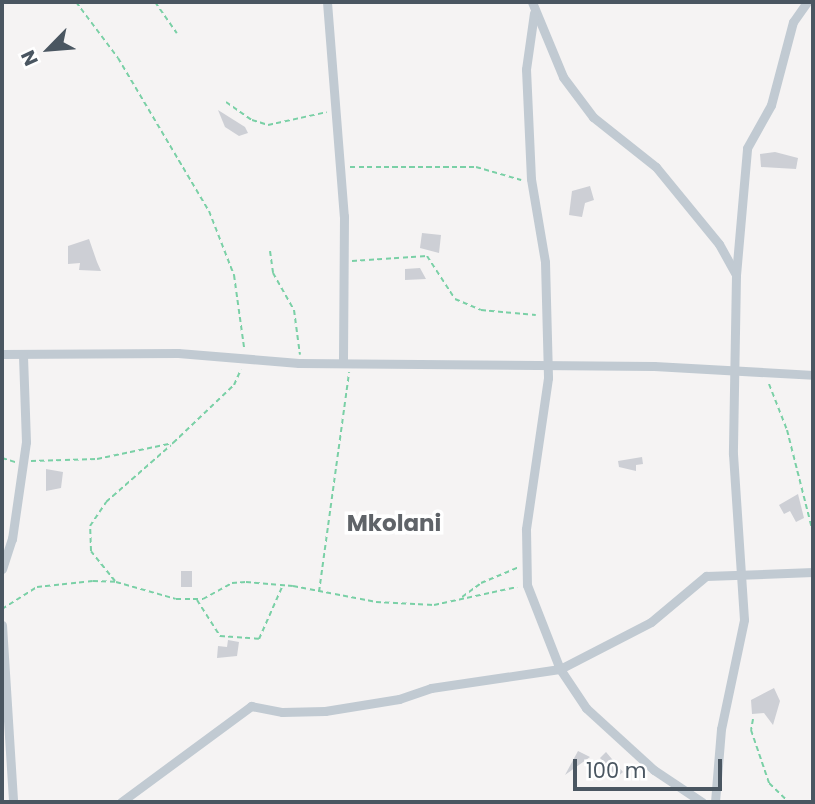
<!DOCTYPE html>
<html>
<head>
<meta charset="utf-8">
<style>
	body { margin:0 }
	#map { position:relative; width:815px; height:804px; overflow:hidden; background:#f5f3f3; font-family:Poppins,sans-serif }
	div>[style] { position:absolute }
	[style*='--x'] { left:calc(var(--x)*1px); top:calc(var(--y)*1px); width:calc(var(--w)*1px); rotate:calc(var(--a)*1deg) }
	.building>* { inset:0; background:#cdcfd5 }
	.path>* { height:2px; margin-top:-1px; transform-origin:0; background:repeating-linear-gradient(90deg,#7ad0a6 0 5px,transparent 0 8.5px) }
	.street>* { height:9px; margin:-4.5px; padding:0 4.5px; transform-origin:4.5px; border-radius:4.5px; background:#c1cad2 }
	span { translate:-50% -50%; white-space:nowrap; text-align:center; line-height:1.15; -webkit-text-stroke:7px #fff; paint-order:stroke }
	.quarter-label { font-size:23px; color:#5f6368; font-weight:700 }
	.frame { position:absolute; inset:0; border:4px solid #4a5661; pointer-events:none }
	.north { position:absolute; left:14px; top:14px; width:70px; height:70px; -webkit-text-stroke:5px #fff; paint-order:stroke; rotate:245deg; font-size:19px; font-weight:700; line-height:28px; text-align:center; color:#4a5661 }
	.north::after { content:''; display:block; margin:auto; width:24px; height:32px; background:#4a5661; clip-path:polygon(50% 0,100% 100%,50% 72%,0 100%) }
	.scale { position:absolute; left:573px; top:759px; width:149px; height:32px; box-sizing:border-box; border:4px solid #4a5661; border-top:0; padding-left:9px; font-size:21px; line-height:24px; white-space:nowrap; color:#4a5661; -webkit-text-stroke:5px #fff; paint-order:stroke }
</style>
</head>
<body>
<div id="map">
	<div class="building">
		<i style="clip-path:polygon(218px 110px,245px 127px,248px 133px,239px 136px,225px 127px)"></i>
		<i style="clip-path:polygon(775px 152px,798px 158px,796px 169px,761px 167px,760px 154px)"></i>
		<i style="clip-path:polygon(590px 186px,594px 200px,585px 203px,582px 217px,569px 215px,572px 191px)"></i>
		<i style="clip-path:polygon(422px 233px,441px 235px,439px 253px,420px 248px)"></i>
		<i style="clip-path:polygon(89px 239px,97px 262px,101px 271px,79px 270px,80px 263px,68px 264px,68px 246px)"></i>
		<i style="clip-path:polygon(420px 268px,426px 279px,405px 280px,405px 269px)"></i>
		<i style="clip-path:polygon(642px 457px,643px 464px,636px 465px,636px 471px,619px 467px,618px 461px)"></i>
		<i style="clip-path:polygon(46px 469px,63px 472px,61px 488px,46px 491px)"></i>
		<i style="clip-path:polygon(798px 494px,804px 518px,796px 522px,790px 511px,784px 514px,779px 505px)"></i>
		<i style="clip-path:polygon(181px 571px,192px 571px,192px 587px,181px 587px)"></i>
		<i style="clip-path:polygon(228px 640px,239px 642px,237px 656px,217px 658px,218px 646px,227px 647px)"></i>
		<i style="clip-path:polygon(774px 688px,780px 701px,773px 725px,764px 713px,752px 714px,751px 700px)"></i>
		<i style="clip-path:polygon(578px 751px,590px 757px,565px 775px)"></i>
		<i style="clip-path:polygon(606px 752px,623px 772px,617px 777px,600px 758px)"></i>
	</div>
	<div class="path">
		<i style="--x:76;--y:2;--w:70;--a:53.1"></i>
		<i style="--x:118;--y:58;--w:178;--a:59.3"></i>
		<i style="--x:209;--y:211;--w:69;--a:68.7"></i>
		<i style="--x:234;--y:275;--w:73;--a:82.1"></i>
		<i style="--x:155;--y:2;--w:38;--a:55"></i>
		<i style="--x:226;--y:102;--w:32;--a:35"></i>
		<i style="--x:252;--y:120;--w:17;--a:17"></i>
		<i style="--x:268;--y:125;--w:60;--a:-12.4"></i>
		<i style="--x:350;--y:167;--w:126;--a:0"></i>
		<i style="--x:476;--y:167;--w:47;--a:16.1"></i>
		<i style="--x:270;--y:251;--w:22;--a:82"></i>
		<i style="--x:273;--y:273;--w:43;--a:60.4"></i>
		<i style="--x:294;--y:310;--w:45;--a:82.4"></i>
		<i style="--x:352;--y:261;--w:75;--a:-3.8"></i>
		<i style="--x:427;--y:256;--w:51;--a:56.9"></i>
		<i style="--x:455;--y:299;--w:28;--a:23"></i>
		<i style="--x:481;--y:310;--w:55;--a:5.2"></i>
		<i style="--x:769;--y:384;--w:49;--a:68.6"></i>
		<i style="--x:787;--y:430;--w:106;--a:75.8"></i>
		<i style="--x:2;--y:458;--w:14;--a:17"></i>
		<i style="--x:31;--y:461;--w:66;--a:-1.7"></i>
		<i style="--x:97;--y:459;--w:78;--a:-11.9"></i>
		<i style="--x:173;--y:443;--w:84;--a:-43.6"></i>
		<i style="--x:234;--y:385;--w:17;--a:-66"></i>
		<i style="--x:115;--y:581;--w:38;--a:-129"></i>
		<i style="--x:91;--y:551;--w:25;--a:-92"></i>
		<i style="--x:90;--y:526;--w:29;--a:-56"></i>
		<i style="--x:106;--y:502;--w:86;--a:-41.2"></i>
		<i style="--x:319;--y:592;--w:222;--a:-82.2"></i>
		<i style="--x:462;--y:597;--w:24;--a:-36"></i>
		<i style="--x:481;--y:583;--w:41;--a:-22.8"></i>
		<i style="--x:197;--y:600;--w:43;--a:57.4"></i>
		<i style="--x:220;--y:636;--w:39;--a:4"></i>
		<i style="--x:259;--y:639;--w:57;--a:-66.1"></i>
		<i style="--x:2;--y:609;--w:41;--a:-32.2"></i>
		<i style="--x:37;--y:587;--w:56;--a:-6.1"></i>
		<i style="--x:93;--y:581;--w:23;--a:2"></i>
		<i style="--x:116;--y:582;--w:62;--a:15.8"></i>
		<i style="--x:176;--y:599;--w:27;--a:0"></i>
		<i style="--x:203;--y:599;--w:33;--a:-29"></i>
		<i style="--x:232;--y:583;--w:14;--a:-4"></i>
		<i style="--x:246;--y:582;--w:47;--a:4.9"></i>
		<i style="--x:293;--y:586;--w:85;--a:10.9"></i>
		<i style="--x:376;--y:602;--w:58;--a:3"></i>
		<i style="--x:434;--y:605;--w:85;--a:-12.2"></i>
		<i style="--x:753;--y:719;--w:11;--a:100"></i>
		<i style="--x:751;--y:730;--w:56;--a:71.2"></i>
		<i style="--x:769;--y:783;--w:28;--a:44"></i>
	</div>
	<div class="street">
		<i style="--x:327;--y:2;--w:215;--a:85.5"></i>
		<i style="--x:344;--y:216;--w:145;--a:90.4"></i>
		<i style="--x:532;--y:2;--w:81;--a:67.5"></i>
		<i style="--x:563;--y:77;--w:50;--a:53.1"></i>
		<i style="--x:593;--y:117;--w:80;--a:38.4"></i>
		<i style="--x:656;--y:167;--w:99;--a:50.7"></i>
		<i style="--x:719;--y:244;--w:35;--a:61"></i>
		<i style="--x:736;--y:275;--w:179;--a:91"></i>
		<i style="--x:733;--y:454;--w:166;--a:86.2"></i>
		<i style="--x:744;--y:620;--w:111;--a:101.9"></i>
		<i style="--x:721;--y:729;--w:73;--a:94.7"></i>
		<i style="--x:534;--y:13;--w:57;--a:98.1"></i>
		<i style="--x:526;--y:69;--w:110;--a:87.4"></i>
		<i style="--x:531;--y:179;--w:84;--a:80.4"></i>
		<i style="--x:545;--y:262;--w:116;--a:88.5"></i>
		<i style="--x:548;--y:378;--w:153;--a:98.3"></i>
		<i style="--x:526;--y:529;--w:56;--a:89"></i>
		<i style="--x:527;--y:585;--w:90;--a:68.6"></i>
		<i style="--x:560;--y:669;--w:47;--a:56.3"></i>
		<i style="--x:586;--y:708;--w:92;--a:42.4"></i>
		<i style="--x:654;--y:770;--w:58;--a:33.7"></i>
		<i style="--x:736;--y:275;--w:127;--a:-85"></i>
		<i style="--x:747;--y:148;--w:49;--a:-60.8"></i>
		<i style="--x:771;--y:105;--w:86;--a:-75.2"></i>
		<i style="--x:793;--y:22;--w:24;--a:-55"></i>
		<i style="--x:2;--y:354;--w:176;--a:-0.3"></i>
		<i style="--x:178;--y:353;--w:121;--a:4.7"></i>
		<i style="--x:299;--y:363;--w:355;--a:0.5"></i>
		<i style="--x:654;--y:366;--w:159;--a:3.2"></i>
		<i style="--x:2;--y:569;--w:32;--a:-72"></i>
		<i style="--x:12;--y:539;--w:98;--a:-81.8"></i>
		<i style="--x:26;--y:442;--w:87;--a:-92"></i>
		<i style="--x:2;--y:625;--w:177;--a:86.4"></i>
		<i style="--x:121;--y:802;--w:162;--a:-36.4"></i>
		<i style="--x:251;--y:706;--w:32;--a:11"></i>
		<i style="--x:282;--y:712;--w:43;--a:-1.3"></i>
		<i style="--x:325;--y:711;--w:75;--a:-9.2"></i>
		<i style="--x:399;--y:699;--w:34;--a:-19"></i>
		<i style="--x:431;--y:688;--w:130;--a:-8.4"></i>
		<i style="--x:560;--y:669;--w:102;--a:-27.3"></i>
		<i style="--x:651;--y:622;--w:72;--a:-39.9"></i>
		<i style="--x:706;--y:576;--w:107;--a:-2.1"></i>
	</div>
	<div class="quarter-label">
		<span style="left:394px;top:523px">Mkolani</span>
	</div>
	<div class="frame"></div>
	<div class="north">N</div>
	<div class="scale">100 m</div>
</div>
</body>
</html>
